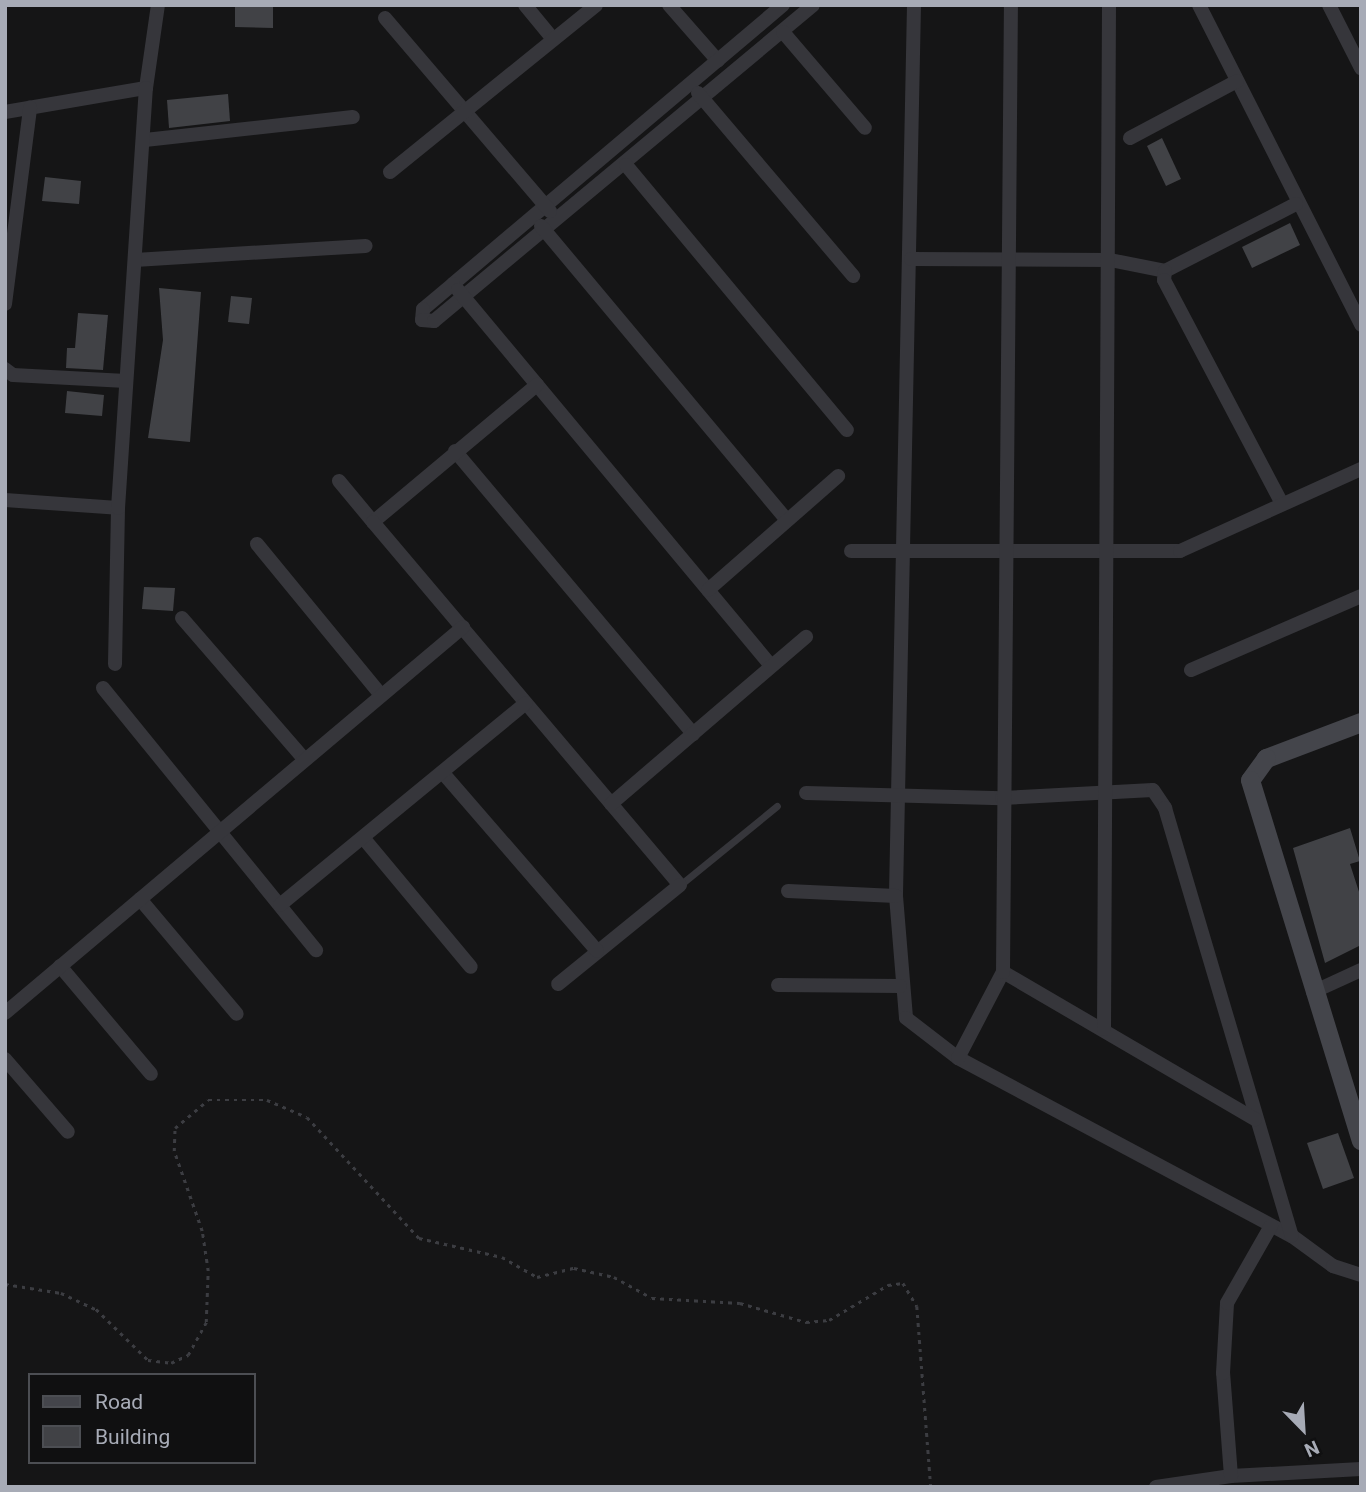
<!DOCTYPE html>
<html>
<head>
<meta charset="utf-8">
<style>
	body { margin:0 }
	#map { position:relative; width:1366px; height:1492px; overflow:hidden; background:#151516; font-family:Roboto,sans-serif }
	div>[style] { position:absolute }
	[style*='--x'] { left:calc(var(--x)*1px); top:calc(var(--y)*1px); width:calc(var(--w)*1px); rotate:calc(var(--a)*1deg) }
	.building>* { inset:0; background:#414246 }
	.path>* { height:2.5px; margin-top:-1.25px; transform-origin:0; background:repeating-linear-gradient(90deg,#3c3d42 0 3.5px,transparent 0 8.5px) }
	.lane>* { height:7px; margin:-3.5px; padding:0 3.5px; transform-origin:3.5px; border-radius:3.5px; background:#36363b }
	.street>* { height:14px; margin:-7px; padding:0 7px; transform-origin:7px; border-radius:7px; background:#36363b }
	.secondary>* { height:19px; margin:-9.5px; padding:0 9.5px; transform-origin:9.5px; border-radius:9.5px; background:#44454b }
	span { translate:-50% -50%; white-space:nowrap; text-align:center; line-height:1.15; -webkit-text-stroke:6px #101011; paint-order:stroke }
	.frame { position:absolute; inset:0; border:7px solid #a7abb6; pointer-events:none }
	.legend { position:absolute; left:28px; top:1373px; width:228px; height:91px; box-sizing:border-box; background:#101011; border:2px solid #4c4e53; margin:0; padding:9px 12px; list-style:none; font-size:21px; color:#a7abb6 }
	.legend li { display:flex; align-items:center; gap:14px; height:35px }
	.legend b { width:35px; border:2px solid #4c4e53 }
	.north { position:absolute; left:1268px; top:1394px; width:70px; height:70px; -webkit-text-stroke:5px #101011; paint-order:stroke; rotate:156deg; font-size:19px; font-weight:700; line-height:28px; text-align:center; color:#a7abb6 }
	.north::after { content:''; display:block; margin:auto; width:24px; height:32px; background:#a7abb6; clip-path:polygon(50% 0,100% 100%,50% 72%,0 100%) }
</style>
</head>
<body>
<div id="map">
	<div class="building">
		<i style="clip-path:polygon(235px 5px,273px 6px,273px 28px,235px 27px)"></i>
		<i style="clip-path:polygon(228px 94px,230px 121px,169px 128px,167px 100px)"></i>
		<i style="clip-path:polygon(1162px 138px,1181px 179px,1166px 186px,1147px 146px)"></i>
		<i style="clip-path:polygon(45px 177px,81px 181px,79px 204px,42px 201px)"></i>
		<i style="clip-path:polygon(1290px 223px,1300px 245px,1252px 268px,1242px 247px)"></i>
		<i style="clip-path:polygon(159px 288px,201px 292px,190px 442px,148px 438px,163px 340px)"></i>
		<i style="clip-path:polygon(231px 296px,252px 298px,249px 324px,228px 322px)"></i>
		<i style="clip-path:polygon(78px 313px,108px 315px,103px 370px,66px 368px,67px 348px,75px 348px)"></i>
		<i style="clip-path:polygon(67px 391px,104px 395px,102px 416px,65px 413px)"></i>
		<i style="clip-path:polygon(144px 587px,175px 588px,173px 611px,142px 609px)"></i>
		<i style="clip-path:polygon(1350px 828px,1360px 861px,1350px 864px,1361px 898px,1361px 945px,1325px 963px,1293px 848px)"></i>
		<i style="clip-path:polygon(1338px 1133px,1354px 1178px,1323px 1189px,1307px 1143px)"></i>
	</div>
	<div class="path">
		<i style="--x:5;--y:1284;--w:57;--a:9.1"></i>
		<i style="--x:61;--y:1293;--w:38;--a:25"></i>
		<i style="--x:96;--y:1309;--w:73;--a:44.4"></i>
		<i style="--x:148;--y:1360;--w:23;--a:7"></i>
		<i style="--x:171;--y:1363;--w:19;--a:-25"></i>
		<i style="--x:188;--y:1355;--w:38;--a:-61"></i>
		<i style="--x:206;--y:1322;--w:51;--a:-87.8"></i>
		<i style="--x:208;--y:1271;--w:40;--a:-98.5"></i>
		<i style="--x:202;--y:1231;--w:85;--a:-109.3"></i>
		<i style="--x:174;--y:1151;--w:23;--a:-88"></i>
		<i style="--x:175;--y:1128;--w:43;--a:-40.3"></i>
		<i style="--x:208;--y:1100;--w:59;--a:0"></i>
		<i style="--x:267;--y:1100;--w:43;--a:23"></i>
		<i style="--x:307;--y:1117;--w:165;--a:47.2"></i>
		<i style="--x:419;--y:1238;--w:85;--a:12.9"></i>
		<i style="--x:502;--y:1257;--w:40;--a:29.7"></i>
		<i style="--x:537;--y:1277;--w:38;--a:-14"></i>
		<i style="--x:574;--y:1268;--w:41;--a:12.7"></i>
		<i style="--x:614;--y:1277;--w:43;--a:28.9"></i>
		<i style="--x:652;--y:1298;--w:88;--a:3.3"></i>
		<i style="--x:740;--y:1303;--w:69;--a:16.1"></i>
		<i style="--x:806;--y:1322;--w:23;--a:-5"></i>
		<i style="--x:829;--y:1320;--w:69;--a:-30.7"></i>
		<i style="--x:888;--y:1285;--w:15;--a:-8"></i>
		<i style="--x:903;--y:1283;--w:27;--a:59"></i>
		<i style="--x:917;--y:1306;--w:182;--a:85.6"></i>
	</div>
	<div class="lane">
		<i style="--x:680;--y:885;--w:125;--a:-39.2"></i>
	</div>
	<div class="street">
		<i style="--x:525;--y:5;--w:44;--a:50.5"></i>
		<i style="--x:669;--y:5;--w:74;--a:48.8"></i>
		<i style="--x:783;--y:5;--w:432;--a:139.8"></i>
		<i style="--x:453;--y:284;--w:39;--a:140"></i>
		<i style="--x:423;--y:309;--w:11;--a:95"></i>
		<i style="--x:422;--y:320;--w:12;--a:5"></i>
		<i style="--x:434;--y:321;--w:493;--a:-39.8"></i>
		<i style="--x:914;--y:5;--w:891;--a:91.16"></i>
		<i style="--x:896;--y:896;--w:122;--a:85.3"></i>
		<i style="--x:906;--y:1018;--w:66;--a:37.6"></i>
		<i style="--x:958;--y:1058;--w:378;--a:28.1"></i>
		<i style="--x:1292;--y:1236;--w:51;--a:36.2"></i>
		<i style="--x:1333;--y:1266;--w:29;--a:18"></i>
		<i style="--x:1199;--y:5;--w:359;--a:63.1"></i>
		<i style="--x:1329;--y:5;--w:71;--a:63.1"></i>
		<i style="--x:385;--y:18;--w:254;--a:49.5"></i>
		<i style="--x:783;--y:32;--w:126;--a:49.5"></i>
		<i style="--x:698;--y:93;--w:240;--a:49.7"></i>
		<i style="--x:5;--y:112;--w:143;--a:-9.7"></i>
		<i style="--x:146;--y:88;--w:84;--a:-81.8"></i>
		<i style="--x:1130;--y:138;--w:121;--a:-28"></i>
		<i style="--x:145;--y:140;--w:209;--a:-6.3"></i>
		<i style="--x:626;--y:165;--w:345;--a:50.2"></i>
		<i style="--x:390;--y:172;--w:265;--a:-39"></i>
		<i style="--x:541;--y:226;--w:382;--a:50.1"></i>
		<i style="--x:911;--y:259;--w:199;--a:0.3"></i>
		<i style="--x:1110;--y:260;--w:56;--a:11.3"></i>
		<i style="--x:1165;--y:271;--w:147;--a:-27.1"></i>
		<i style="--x:135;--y:260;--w:231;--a:-3.5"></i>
		<i style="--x:1165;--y:271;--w:9;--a:96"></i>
		<i style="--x:1164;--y:280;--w:251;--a:62.2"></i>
		<i style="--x:458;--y:290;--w:489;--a:50.2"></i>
		<i style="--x:5;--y:304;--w:198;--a:-82.7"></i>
		<i style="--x:5;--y:369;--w:10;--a:37"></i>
		<i style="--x:13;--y:375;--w:113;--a:3"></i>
		<i style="--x:455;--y:451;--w:370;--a:49.9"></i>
		<i style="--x:339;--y:481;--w:53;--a:50.3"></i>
		<i style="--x:373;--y:522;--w:214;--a:-39.9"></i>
		<i style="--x:5;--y:500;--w:113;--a:4"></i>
		<i style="--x:373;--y:522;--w:475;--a:49.8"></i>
		<i style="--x:680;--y:885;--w:157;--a:140.9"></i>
		<i style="--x:257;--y:544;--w:195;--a:50.6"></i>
		<i style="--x:851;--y:551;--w:329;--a:0"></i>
		<i style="--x:1180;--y:551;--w:199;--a:-24.4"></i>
		<i style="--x:708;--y:590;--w:173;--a:-41.2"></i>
		<i style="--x:182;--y:618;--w:186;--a:49.1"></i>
		<i style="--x:115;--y:664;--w:156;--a:-88.9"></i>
		<i style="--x:118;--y:508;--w:421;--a:-86.2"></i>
		<i style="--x:1191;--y:670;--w:185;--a:-23.5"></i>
		<i style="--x:103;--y:688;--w:338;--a:50.9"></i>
		<i style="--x:443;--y:773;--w:235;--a:49.1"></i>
		<i style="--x:806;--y:793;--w:196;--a:1.5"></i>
		<i style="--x:1002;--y:798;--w:151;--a:-3"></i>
		<i style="--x:1153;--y:790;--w:22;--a:56"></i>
		<i style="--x:1165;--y:808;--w:446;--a:73.5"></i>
		<i style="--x:611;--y:804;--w:257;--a:-40.6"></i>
		<i style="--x:365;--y:840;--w:165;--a:50.2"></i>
		<i style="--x:788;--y:891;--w:108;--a:2.7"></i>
		<i style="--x:140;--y:899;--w:150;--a:49.9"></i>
		<i style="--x:280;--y:905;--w:318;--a:-39.4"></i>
		<i style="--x:60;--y:966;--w:141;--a:49.9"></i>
		<i style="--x:1003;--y:972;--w:292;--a:30.3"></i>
		<i style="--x:778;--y:985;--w:122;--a:0.5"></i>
		<i style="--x:1313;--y:992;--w:53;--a:-24.6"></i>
		<i style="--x:5;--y:1013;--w:599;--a:-40.12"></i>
		<i style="--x:1104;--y:1029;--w:1024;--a:-89.72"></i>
		<i style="--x:958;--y:1058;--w:97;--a:-62.4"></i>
		<i style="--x:1003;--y:972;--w:967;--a:-89.53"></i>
		<i style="--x:5;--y:1059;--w:96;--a:49.2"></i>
		<i style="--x:1231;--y:1476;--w:130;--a:-3.1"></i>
		<i style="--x:1156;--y:1487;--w:76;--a:-8.3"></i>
		<i style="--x:1231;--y:1476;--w:103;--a:-94.4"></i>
		<i style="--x:1223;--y:1373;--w:70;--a:-86.7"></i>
		<i style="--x:1227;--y:1303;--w:89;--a:-60.3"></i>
	</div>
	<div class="secondary">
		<i style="--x:1361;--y:722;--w:102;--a:159.2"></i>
		<i style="--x:1266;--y:758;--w:27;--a:126"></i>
		<i style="--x:1250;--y:780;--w:377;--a:72.9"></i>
	</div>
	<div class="frame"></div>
	<ul class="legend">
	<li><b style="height:9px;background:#44454b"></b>Road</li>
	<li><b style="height:19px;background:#414246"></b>Building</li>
	</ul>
	<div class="north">N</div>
</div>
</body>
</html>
